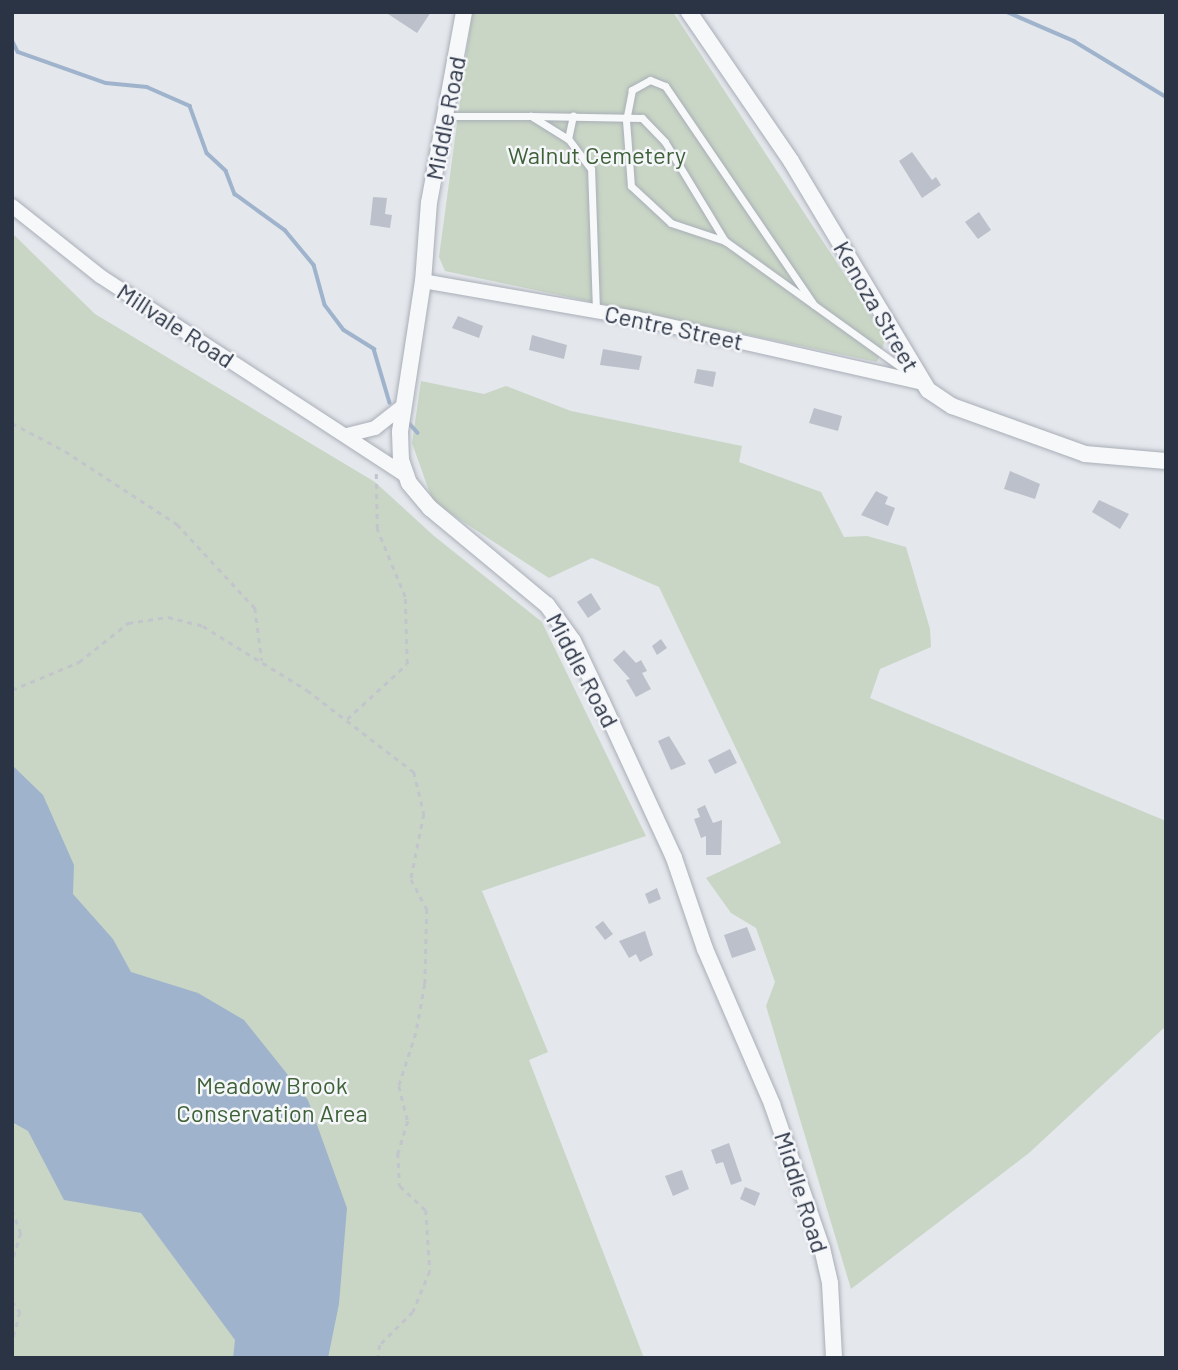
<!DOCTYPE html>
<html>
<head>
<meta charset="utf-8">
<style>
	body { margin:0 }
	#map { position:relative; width:1178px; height:1370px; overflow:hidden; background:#e4e7ec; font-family:Barlow,sans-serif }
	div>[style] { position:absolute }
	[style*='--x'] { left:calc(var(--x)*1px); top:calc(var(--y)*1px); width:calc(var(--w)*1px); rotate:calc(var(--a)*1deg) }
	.green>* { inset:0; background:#c9d6c5 }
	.water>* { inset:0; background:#9fb4cc }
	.stream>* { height:3.5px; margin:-1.75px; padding:0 1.75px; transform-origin:1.75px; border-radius:1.75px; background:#9fb4cc }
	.building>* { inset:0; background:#bbc0ca }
	.path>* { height:2.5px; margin-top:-1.25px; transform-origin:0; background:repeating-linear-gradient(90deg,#c2c5cb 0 5px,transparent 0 10px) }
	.roads { filter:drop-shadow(0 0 2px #a9aeb7) drop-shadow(0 0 2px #a9aeb7) }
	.service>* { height:7px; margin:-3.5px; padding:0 3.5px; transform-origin:3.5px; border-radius:3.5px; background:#f7f8fa }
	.minor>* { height:14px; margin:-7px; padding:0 7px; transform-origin:7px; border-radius:7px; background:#f7f8fa }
	.tertiary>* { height:16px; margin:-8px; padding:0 8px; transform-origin:8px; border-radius:8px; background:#f7f8fa }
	span { translate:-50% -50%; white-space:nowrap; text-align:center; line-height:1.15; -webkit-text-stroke:5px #f4f6f9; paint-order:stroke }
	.street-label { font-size:24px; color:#2b3445 }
	.park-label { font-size:24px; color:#3f6138 }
	.frame { position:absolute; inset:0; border:14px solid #2b3445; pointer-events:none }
</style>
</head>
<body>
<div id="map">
	<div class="green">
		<i style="clip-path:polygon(472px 12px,673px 12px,886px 338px,877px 362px,445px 271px,439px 257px)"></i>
		<i style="clip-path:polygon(12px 233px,95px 314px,375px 482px,434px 536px,542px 622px,646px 836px,482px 891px,548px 1052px,529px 1060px,644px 1358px,12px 1358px)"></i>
		<i style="clip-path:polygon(421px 381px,484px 394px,506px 386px,571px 411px,742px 446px,739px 462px,821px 492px,844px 537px,867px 536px,906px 547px,930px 629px,931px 647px,880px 669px,870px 698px,1166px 821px,1166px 1026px,1029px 1153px,851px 1289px,766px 1006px,775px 982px,756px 928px,731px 913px,706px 878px,781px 843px,659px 587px,592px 558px,549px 578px,433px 502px,412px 443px)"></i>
	</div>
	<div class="water">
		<i style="clip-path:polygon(12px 765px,43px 795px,74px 865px,73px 894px,113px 939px,131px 972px,198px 993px,244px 1020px,308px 1100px,347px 1208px,339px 1304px,328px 1358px,233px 1358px,235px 1340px,141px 1213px,64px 1200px,28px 1131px,12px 1122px)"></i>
	</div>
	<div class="stream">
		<i style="--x:1007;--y:12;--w:73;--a:23.4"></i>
		<i style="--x:1074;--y:41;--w:108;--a:31.3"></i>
		<i style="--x:12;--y:40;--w:13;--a:63"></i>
		<i style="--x:18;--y:52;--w:93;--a:19.4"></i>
		<i style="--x:106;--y:83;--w:41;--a:5.6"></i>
		<i style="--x:147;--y:87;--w:47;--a:23.8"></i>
		<i style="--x:190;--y:106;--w:50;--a:70.1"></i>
		<i style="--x:207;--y:153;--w:26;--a:43"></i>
		<i style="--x:226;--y:171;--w:25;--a:69"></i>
		<i style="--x:235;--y:194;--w:62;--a:35.8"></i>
		<i style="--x:285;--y:230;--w:45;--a:50.4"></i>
		<i style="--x:314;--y:265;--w:41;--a:74.6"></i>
		<i style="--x:325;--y:305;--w:31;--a:53"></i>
		<i style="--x:344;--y:330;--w:36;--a:32"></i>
		<i style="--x:374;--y:349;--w:56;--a:73.5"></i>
		<i style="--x:409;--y:423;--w:13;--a:48"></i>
	</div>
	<div class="building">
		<i style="clip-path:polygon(385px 12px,431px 12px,417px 33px)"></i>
		<i style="clip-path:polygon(912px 152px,932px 180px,936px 177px,941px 185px,922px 198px,899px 161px)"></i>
		<i style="clip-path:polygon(373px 197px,387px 198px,385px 214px,392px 215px,390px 228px,370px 225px)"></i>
		<i style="clip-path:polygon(979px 212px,991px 230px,978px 239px,965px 222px)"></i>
		<i style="clip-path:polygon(458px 316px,483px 326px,479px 338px,452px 328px)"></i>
		<i style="clip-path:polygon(532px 335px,567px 345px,564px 359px,529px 350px)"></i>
		<i style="clip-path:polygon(603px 349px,642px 356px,639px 370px,600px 365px)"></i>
		<i style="clip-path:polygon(697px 369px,716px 372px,713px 387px,694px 383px)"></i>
		<i style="clip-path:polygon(814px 408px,842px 416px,838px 431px,809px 423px)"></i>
		<i style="clip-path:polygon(1010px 471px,1040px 484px,1035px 499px,1004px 489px)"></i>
		<i style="clip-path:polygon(876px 491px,888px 497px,885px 504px,895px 508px,888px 526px,861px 515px)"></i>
		<i style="clip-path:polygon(1099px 500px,1129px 514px,1120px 529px,1092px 512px)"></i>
		<i style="clip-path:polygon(591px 593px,601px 609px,588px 618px,577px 602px)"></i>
		<i style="clip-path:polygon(661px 639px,667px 648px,657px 655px,652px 646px)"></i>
		<i style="clip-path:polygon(624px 650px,636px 663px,641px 660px,647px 671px,642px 673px,651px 689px,636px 697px,626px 680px,630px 679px,613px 660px)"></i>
		<i style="clip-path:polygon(669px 736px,686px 764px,671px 770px,658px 741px)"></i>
		<i style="clip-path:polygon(730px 749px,737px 763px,715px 774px,708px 760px)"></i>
		<i style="clip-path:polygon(705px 805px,713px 823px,722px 820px,721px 855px,706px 855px,706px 836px,701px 838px,694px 819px,700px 817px,697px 809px)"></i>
		<i style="clip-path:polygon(657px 888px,661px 899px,649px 904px,645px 894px)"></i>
		<i style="clip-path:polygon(603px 921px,613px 934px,605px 940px,595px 927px)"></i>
		<i style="clip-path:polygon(747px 927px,756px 950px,732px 958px,724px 935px)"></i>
		<i style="clip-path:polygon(645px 931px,653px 955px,640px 962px,636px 954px,629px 958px,619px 941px)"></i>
		<i style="clip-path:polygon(729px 1143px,742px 1181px,731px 1185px,723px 1162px,716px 1164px,711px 1150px)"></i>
		<i style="clip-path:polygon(682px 1170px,689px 1189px,673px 1196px,665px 1176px)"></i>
		<i style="clip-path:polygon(745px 1187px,760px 1193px,755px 1206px,740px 1199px)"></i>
	</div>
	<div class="path">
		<i style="--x:12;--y:423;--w:60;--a:27.8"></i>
		<i style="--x:65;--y:451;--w:134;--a:33.1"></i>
		<i style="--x:177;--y:524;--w:115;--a:47.1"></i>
		<i style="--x:255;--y:608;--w:53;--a:82.5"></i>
		<i style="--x:12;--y:690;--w:73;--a:-22.7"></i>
		<i style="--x:79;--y:662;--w:63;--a:-38.5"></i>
		<i style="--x:128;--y:623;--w:40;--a:-8.5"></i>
		<i style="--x:168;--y:617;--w:36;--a:14"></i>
		<i style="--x:203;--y:626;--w:122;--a:31.6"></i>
		<i style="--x:307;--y:690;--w:135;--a:37.5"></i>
		<i style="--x:414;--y:772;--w:43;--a:76.6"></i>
		<i style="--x:424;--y:814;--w:66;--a:101.3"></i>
		<i style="--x:411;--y:879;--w:34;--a:62"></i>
		<i style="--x:427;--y:909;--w:75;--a:91.5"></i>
		<i style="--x:425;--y:984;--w:50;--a:100.4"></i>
		<i style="--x:416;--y:1033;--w:56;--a:107.8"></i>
		<i style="--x:399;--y:1086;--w:36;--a:76"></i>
		<i style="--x:408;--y:1121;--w:34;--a:107"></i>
		<i style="--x:398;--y:1153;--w:33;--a:87"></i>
		<i style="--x:400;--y:1186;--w:35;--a:43"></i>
		<i style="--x:426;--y:1210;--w:61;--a:86.2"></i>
		<i style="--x:430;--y:1271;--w:44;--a:112.5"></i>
		<i style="--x:413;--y:1312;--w:47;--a:135"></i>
		<i style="--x:380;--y:1345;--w:13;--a:99"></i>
		<i style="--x:347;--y:719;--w:81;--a:-42.5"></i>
		<i style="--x:407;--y:664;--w:67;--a:-91.7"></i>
		<i style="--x:405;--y:597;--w:74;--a:-112.4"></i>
		<i style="--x:377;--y:529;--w:56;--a:-91"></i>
		<i style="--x:12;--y:1210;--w:25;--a:69"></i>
		<i style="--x:21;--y:1233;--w:31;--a:107"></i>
		<i style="--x:12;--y:1301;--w:14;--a:54"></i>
		<i style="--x:20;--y:1312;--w:32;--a:104"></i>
	</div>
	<div class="roads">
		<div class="service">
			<i style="--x:444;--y:116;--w:87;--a:0"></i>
			<i style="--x:568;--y:139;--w:24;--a:-78"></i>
			<i style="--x:814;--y:305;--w:265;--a:-124.2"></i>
			<i style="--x:665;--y:86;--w:16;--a:-158"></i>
			<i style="--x:650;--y:80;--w:21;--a:151"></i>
			<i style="--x:632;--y:90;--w:31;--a:101"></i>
			<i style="--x:626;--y:120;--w:66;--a:85.7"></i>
			<i style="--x:631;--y:186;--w:54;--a:42.8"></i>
			<i style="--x:671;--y:223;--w:57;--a:18.4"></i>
			<i style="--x:725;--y:241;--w:233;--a:35.7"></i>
			<i style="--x:596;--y:310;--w:141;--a:-92"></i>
			<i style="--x:591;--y:169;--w:38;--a:-127"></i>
			<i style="--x:568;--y:139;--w:44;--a:-148.1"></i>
			<i style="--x:531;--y:116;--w:111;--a:1"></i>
			<i style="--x:642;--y:118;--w:33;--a:46"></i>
			<i style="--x:665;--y:142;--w:116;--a:58.8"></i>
		</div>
		<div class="minor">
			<i style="--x:12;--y:206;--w:112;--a:38.5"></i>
			<i style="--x:100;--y:276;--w:364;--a:33.1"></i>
			<i style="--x:423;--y:281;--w:215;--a:9.9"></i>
			<i style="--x:635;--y:318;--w:295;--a:12.7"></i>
			<i style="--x:347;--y:435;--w:29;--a:-14"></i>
			<i style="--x:375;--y:428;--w:36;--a:-38"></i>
		</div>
		<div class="tertiary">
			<i style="--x:464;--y:12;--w:193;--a:100.4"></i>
			<i style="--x:429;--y:202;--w:79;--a:94.3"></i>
			<i style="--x:423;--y:281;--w:153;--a:98.7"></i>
			<i style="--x:400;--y:432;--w:28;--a:88"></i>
			<i style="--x:401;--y:460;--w:24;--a:71"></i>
			<i style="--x:409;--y:483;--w:33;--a:50"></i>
			<i style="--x:430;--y:508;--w:152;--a:39.7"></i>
			<i style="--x:547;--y:605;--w:44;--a:54.2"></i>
			<i style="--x:573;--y:641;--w:68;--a:64.6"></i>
			<i style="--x:602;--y:702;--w:172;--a:65.2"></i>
			<i style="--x:674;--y:858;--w:96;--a:71.2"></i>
			<i style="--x:705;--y:949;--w:169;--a:66.6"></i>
			<i style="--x:772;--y:1104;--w:152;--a:70.9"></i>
			<i style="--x:822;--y:1248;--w:36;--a:77"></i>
			<i style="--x:830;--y:1283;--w:75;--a:86.9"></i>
			<i style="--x:689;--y:12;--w:181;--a:55.6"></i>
			<i style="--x:791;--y:161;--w:267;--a:59.1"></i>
			<i style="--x:928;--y:390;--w:29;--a:34"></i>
			<i style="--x:952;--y:406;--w:141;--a:19.8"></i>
			<i style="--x:1085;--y:454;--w:81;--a:4.9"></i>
		</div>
	</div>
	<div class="street-label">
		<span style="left:445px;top:118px;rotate:-79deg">Middle Road</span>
		<span style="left:877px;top:306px;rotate:60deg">Kenoza Street</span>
		<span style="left:176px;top:325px;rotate:33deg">Millvale Road</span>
		<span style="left:674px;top:327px;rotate:12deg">Centre Street</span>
		<span style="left:583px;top:670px;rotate:62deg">Middle Road</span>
		<span style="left:802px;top:1192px;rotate:72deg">Middle Road</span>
	</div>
	<div class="park-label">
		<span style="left:597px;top:155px">Walnut Cemetery</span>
		<span style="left:272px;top:1099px">Meadow Brook<br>Conservation Area</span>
	</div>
	<div class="frame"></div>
</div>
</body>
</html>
